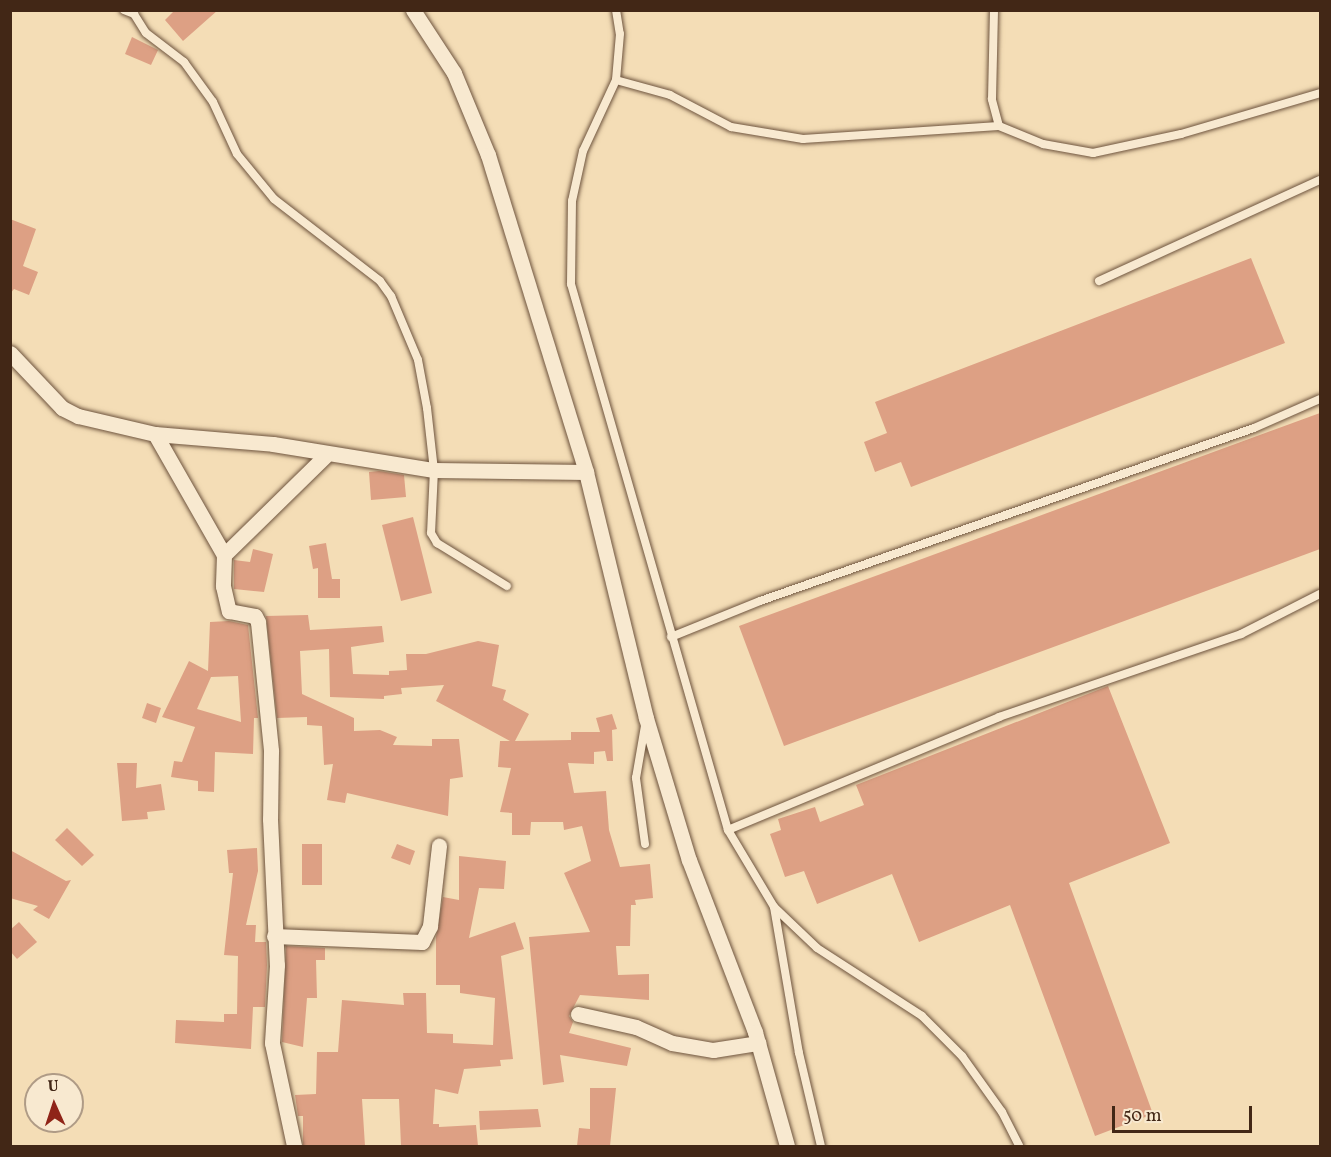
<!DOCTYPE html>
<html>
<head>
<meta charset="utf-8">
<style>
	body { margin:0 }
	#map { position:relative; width:1331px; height:1157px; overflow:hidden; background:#f4ddb6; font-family:Vollkorn,serif }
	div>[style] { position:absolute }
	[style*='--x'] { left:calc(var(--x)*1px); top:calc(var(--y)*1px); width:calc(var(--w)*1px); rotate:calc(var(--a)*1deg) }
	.building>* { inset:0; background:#dda084 }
	.roads { filter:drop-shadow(0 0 2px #6e543e) drop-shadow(0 0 2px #6e543e) }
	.lane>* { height:8px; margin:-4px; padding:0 4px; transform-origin:4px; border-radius:4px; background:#f8e9d0 }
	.street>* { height:15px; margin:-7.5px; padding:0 7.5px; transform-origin:7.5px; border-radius:7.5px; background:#f8e9d0 }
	span { translate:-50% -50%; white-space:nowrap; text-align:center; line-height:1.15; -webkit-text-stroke:4.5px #f8e9d0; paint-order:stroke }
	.frame { position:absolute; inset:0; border:12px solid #422716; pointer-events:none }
	.north { position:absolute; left:24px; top:1073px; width:60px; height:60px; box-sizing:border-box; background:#f8e9d0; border:2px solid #af9b86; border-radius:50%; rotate:357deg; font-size:16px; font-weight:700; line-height:24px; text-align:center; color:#422716 }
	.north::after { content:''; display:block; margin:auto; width:21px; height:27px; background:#8f2418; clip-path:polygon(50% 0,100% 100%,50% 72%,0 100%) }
	.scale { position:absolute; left:1112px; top:1106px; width:140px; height:27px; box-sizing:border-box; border:3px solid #422716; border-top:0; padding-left:8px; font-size:18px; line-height:21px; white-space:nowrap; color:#422716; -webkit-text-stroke:4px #f8e9d0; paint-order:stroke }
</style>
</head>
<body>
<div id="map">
	<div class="building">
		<i style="clip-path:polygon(175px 10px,218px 10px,183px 41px,165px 20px)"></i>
		<i style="clip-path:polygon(132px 37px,158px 50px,151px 65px,125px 54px)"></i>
		<i style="clip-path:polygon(10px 219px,36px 229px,23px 266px,38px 272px,29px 295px,14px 289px,10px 294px)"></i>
		<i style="clip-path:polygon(1251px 258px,1285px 343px,911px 487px,901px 462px,875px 472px,864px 442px,887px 433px,875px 402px)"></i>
		<i style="clip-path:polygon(1320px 413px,1320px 549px,784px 746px,739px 626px)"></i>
		<i style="clip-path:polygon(379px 471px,404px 475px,406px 497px,371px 500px,369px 472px)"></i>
		<i style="clip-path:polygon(413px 517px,432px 593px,401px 601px,382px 525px)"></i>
		<i style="clip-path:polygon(326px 543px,332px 579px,340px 579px,340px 598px,318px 598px,318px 568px,313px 569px,309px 546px)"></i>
		<i style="clip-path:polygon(253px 549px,273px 554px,264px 592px,234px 589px,234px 560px,250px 562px)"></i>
		<i style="clip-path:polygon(308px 615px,310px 630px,382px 626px,384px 642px,351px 647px,353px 674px,389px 675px,389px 671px,407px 670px,406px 654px,426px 654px,478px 641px,499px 645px,492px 686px,506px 690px,503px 700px,529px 714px,515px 741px,571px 740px,571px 732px,600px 732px,596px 718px,612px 714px,617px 729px,612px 730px,613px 761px,607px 761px,605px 751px,594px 752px,594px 764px,568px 763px,574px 793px,606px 791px,609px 830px,620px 867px,650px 864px,653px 898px,635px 900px,636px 905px,631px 905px,630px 946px,616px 946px,618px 975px,649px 974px,649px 1000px,580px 995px,569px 1016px,573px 1022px,569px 1033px,631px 1048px,627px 1066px,560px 1055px,564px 1082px,543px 1085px,529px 937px,590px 932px,564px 873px,591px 861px,582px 826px,564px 830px,563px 822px,531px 822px,530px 835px,512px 835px,512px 813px,500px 812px,511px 768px,498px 767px,500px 741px,510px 741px,436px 701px,444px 685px,401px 688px,402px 694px,384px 696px,384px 699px,330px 697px,329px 649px,300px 651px,302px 694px,354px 718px,354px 731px,380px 730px,397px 737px,393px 745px,432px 746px,432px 739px,459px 739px,463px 777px,450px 779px,448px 816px,347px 793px,345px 803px,327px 800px,333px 764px,324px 765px,322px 726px,307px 725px,307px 717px,277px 718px,266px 616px)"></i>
		<i style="clip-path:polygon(evenodd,229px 621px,248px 625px,258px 718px,254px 718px,253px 754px,215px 752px,214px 792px,198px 791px,198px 781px,171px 777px,174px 761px,182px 762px,195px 727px,162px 717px,189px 661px,208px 671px,210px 622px,229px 621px,238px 676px,241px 722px,197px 709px,211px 677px,238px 676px)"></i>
		<i style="clip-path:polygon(1108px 686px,1170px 843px,1069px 883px,1153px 1114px,1095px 1136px,1010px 905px,919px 942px,892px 874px,817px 904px,804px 871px,785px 877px,770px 834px,781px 830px,778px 819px,815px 807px,820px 822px,864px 805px,856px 785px)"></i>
		<i style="clip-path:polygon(147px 703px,161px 708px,156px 723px,142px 718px)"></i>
		<i style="clip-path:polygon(117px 763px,137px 763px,136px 788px,161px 784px,165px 810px,147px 812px,148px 819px,122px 821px)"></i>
		<i style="clip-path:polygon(67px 828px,94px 855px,82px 866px,55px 840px)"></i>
		<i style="clip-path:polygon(302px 844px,322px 844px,322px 885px,302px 885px)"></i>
		<i style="clip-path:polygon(397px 844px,415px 851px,410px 865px,391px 858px)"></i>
		<i style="clip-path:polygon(257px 848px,258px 871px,246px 925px,256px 925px,255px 942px,266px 942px,267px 965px,265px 1007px,253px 1007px,251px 1049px,175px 1043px,176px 1020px,224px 1022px,224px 1014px,237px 1014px,238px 956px,224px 955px,233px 873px,229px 873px,227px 850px)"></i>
		<i style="clip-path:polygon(10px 850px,66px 881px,71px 880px,49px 919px,33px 910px,38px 906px,10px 898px)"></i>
		<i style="clip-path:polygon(459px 856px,506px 861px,504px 889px,479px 888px,469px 938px,515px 922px,524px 949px,501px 956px,513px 1059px,500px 1060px,501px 1066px,464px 1069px,458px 1094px,435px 1089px,433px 1124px,439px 1124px,439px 1127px,476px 1125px,478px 1146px,401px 1146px,399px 1099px,362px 1099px,365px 1146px,303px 1146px,303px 1116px,298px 1116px,295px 1095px,316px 1094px,317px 1052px,338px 1052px,342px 1000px,404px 1005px,403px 993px,426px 993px,427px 1033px,453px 1034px,453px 1043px,493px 1045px,495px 998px,460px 993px,460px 985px,436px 985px,436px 937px,443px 897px,459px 900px)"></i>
		<i style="clip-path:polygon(19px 922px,37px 942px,17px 959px,10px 951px,10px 930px)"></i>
		<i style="clip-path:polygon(286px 946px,325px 948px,325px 960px,316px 960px,317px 998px,307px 998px,303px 1047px,282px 1042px)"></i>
		<i style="clip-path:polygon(590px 1088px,616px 1088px,610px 1146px,577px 1146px,579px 1128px,590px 1129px)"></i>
		<i style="clip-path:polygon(538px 1109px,541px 1127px,480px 1130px,479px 1111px)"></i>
	</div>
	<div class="roads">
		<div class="lane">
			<i style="--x:124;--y:10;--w:11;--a:22"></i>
			<i style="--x:134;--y:14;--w:22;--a:58"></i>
			<i style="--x:146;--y:33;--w:48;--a:37.3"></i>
			<i style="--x:184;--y:62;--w:49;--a:54.1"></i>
			<i style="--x:213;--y:102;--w:57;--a:65.2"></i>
			<i style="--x:237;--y:154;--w:58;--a:50.6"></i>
			<i style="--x:274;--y:199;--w:134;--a:37.7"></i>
			<i style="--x:380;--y:281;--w:19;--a:54"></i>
			<i style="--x:391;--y:296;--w:69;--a:67.1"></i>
			<i style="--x:418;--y:360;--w:49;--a:79.4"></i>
			<i style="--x:427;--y:408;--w:62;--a:83.6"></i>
			<i style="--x:434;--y:470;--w:63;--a:92.7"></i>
			<i style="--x:431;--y:533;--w:12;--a:59"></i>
			<i style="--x:437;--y:543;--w:82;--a:31.6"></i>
			<i style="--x:616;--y:10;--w:24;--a:81"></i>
			<i style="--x:620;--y:34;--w:46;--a:95"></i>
			<i style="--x:616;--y:80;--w:78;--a:114.9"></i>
			<i style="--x:583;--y:151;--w:51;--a:102.4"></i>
			<i style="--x:572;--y:201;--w:83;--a:90.7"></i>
			<i style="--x:571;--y:284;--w:568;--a:73.96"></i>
			<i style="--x:728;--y:830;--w:90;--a:59.1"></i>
			<i style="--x:774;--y:907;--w:59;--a:43.6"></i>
			<i style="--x:817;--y:948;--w:125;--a:32.9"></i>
			<i style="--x:922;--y:1016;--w:57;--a:45"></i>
			<i style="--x:962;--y:1056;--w:69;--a:54.5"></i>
			<i style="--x:1002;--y:1112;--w:38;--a:63"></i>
			<i style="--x:616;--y:80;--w:56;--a:15.5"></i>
			<i style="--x:670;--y:95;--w:69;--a:27.7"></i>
			<i style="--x:731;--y:127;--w:73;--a:9.5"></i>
			<i style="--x:803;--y:139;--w:196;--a:-3.8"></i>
			<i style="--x:999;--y:126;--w:28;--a:-105"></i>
			<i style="--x:992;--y:99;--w:89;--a:-88.7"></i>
			<i style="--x:999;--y:126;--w:48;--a:22.2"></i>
			<i style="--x:1043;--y:144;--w:51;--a:10.2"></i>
			<i style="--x:1093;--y:153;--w:90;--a:-12.2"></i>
			<i style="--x:1181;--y:134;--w:145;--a:-16.4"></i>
			<i style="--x:1099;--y:281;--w:243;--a:-24.6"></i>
			<i style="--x:671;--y:637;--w:96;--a:-22"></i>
			<i style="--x:760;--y:601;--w:523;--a:-19.3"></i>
			<i style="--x:1254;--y:428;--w:72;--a:-23.7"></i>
			<i style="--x:728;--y:830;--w:294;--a:-22.6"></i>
			<i style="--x:999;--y:717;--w:256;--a:-18.9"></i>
			<i style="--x:1241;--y:634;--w:89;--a:-26.9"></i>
			<i style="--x:645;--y:844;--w:67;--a:-97.8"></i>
			<i style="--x:636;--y:778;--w:53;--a:-80.2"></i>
			<i style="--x:774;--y:907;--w:148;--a:80.3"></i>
			<i style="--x:799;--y:1053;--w:96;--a:76.7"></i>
		</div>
		<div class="street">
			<i style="--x:413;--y:10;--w:75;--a:56.9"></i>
			<i style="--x:454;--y:73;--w:89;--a:67.5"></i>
			<i style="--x:488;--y:155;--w:332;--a:72.8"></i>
			<i style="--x:586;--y:472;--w:253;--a:76.3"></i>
			<i style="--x:646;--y:718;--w:148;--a:73.2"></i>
			<i style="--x:689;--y:860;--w:184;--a:69"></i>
			<i style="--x:755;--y:1032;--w:118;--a:74.3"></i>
			<i style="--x:10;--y:353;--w:76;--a:46.6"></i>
			<i style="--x:62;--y:408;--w:18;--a:27"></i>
			<i style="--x:78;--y:416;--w:79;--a:13.2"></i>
			<i style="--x:155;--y:434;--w:118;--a:4.8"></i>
			<i style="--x:273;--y:444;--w:163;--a:9.2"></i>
			<i style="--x:434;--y:470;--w:152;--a:0.8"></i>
			<i style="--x:155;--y:434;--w:139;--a:60.3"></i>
			<i style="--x:224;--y:555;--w:31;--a:92"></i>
			<i style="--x:223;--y:586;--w:26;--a:77"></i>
			<i style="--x:229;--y:611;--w:26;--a:11"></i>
			<i style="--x:255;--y:616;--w:7;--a:63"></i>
			<i style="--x:258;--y:622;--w:130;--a:84.2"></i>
			<i style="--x:271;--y:751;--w:68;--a:90.8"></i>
			<i style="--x:270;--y:819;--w:146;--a:87.3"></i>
			<i style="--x:277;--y:965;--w:78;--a:93.7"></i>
			<i style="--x:272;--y:1043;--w:105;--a:77.9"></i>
			<i style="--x:224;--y:555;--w:141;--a:-44.4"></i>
			<i style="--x:274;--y:936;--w:148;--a:2.3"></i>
			<i style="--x:422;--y:942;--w:18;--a:-63"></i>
			<i style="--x:430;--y:926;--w:81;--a:-83.6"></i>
			<i style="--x:578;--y:1014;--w:59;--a:12.6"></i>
			<i style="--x:636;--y:1027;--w:39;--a:24"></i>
			<i style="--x:672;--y:1043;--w:42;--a:9.7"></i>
			<i style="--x:713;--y:1050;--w:46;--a:-8.8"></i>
		</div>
	</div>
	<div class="frame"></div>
	<div class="north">U</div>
	<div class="scale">50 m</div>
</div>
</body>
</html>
